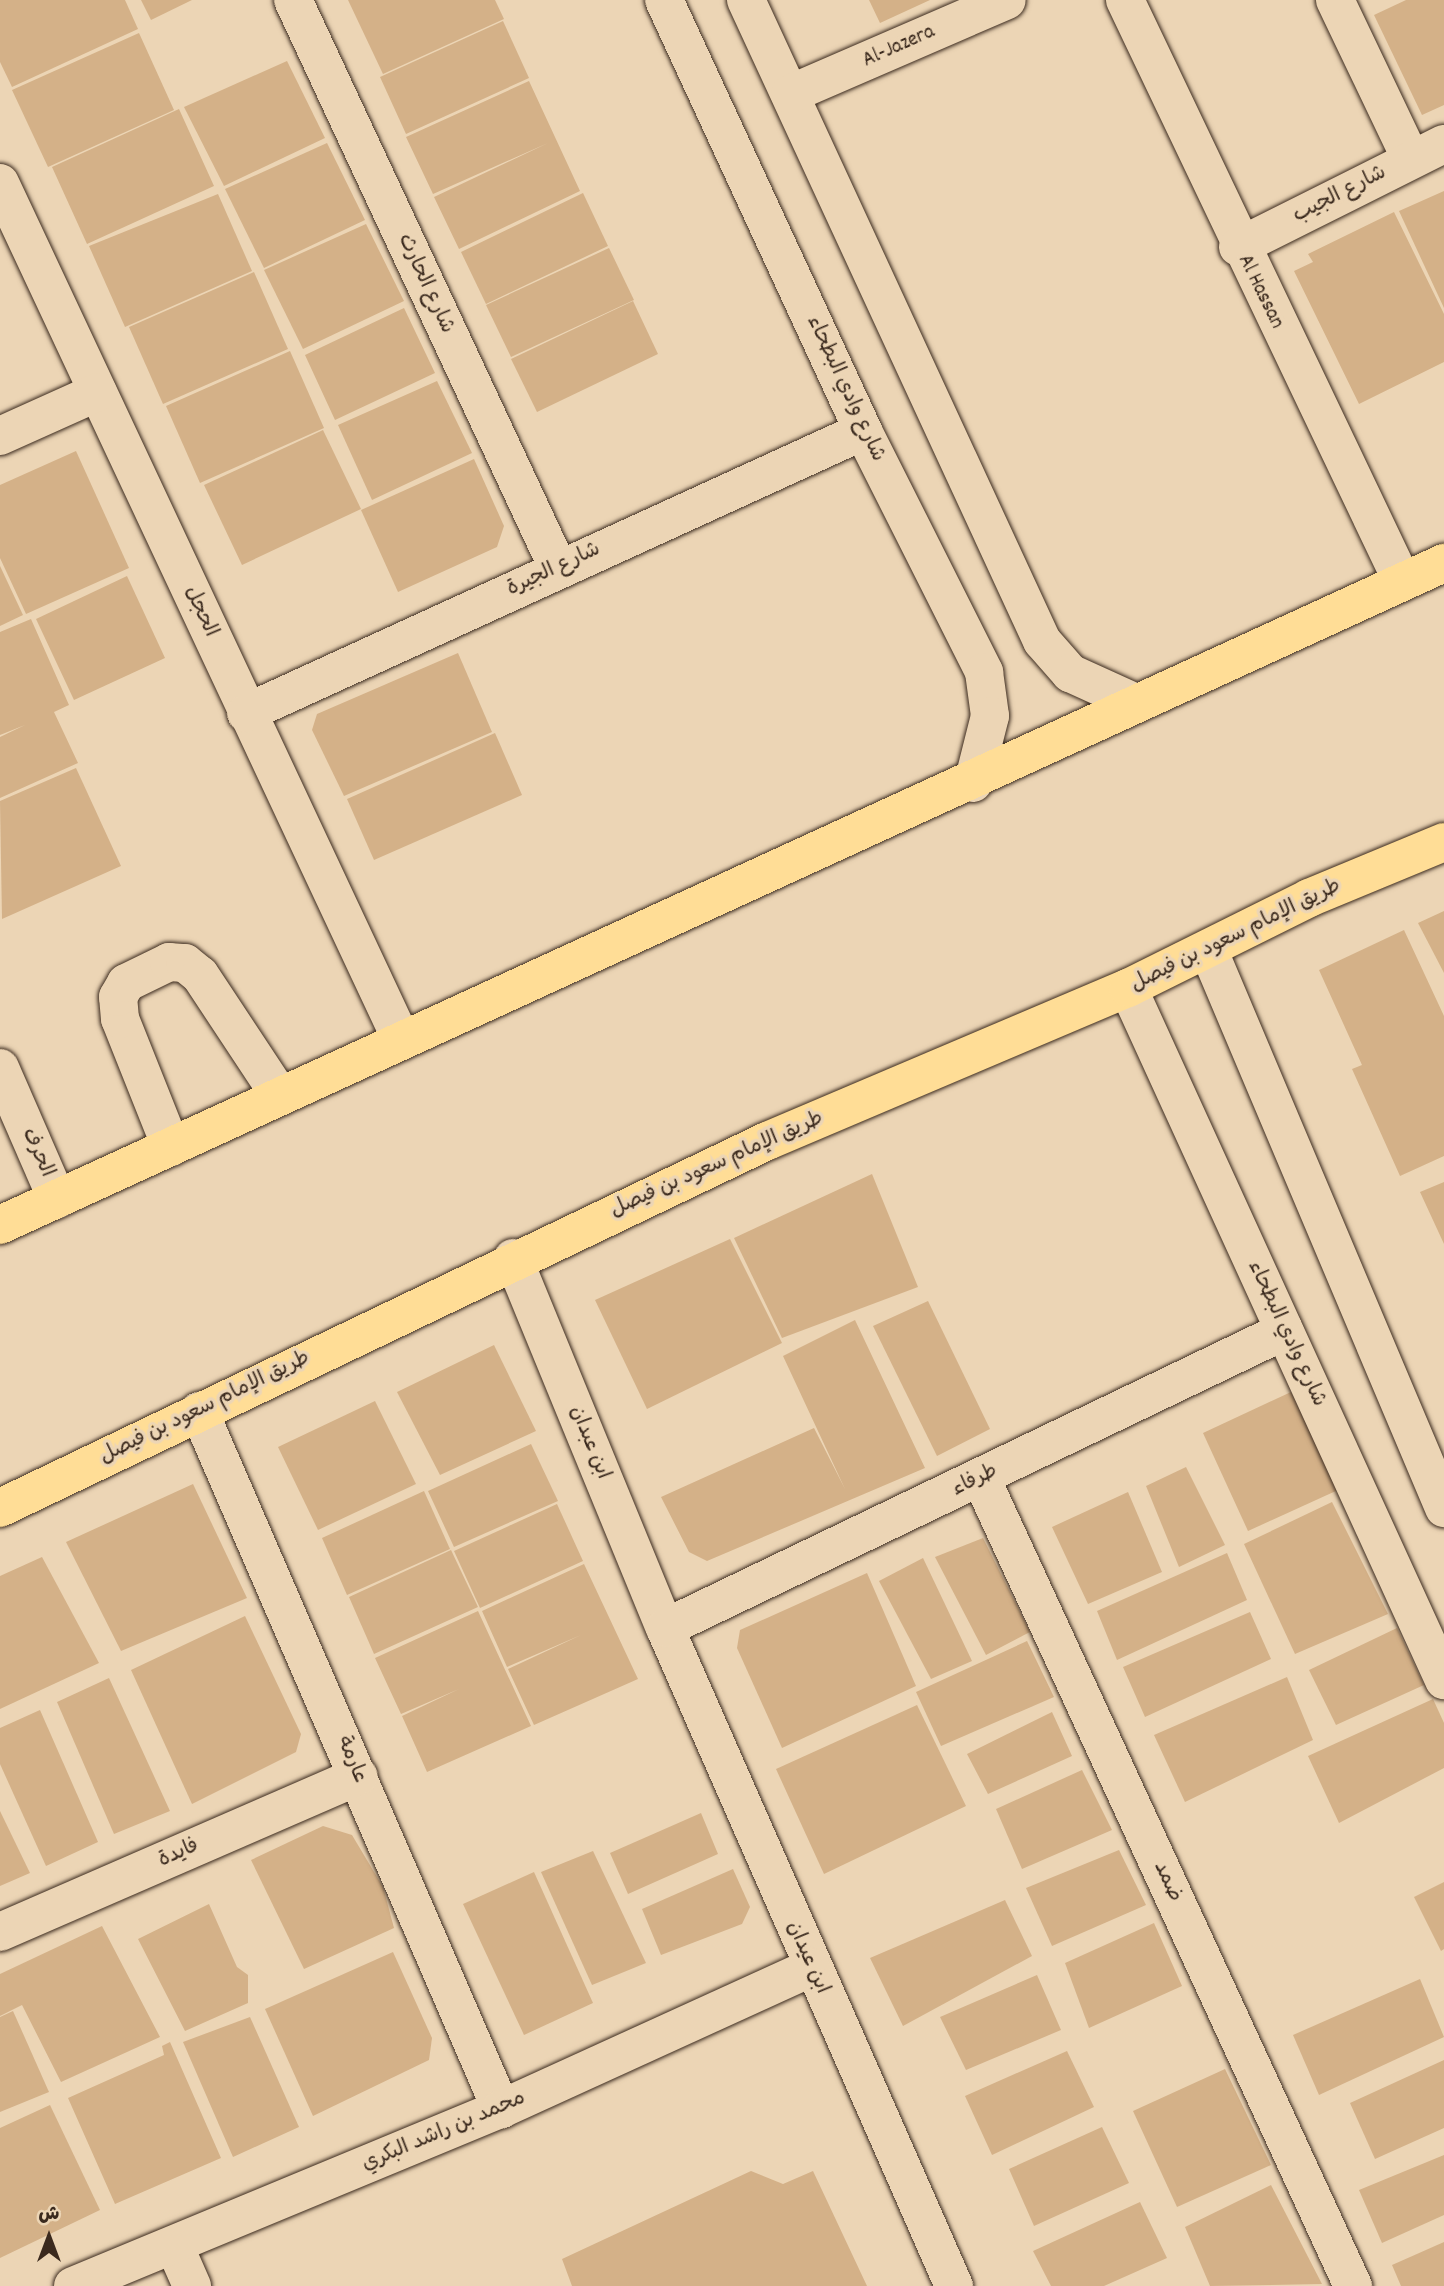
<!DOCTYPE html>
<html>
<head>
<meta charset="utf-8">
<style>
	body { margin:0 }
	#map { position:relative; width:1444px; height:2286px; overflow:hidden; background:#ecd5b5; font-family:Dekko,"Playpen Sans Arabic",sans-serif }
	div>[style] { position:absolute }
	[style*='--x'] { left:calc(var(--x)*1px); top:calc(var(--y)*1px); width:calc(var(--w)*1px); rotate:calc(var(--a)*1deg) }
	.building>* { inset:0; background:#d4b188 }
	.roads { filter:drop-shadow(0 0 2px #3b2a1e) drop-shadow(0 0 2px #3b2a1e) }
	.minor>* { height:38px; margin:-19px; padding:0 19px; transform-origin:19px; border-radius:19px; background:#ecd5b5 }
	.major>* { height:38px; margin:-19px; padding:0 19px; transform-origin:19px; border-radius:19px; background:#ffdd96 }
	span { translate:-50% -50%; white-space:nowrap; text-align:center; line-height:1.15; -webkit-text-stroke:7px #ecd5b5; paint-order:stroke }
	.street-label { font-size:21px; color:#3b2a1e }
	.north { position:absolute; left:14px; top:2202px; width:70px; height:70px; -webkit-text-stroke:5px #ecd5b5; paint-order:stroke; rotate:0deg; font-size:19px; font-weight:700; line-height:28px; text-align:center; color:#3b2a1e }
	.north::after { content:''; display:block; margin:auto; width:24px; height:32px; background:#3b2a1e; clip-path:polygon(50% 0,100% 100%,50% 72%,0 100%) }
</style>
</head>
<body>
<div id="map">
	<div class="building">
		<i style="clip-path:polygon(0 0,125px 0,138px 29px,12px 87px,0 62px)"></i>
		<i style="clip-path:polygon(141px 0,192px 0,151px 20px)"></i>
		<i style="clip-path:polygon(348px 0,495px 0,504px 19px,383px 74px)"></i>
		<i style="clip-path:polygon(869px 0,930px 0,880px 23px)"></i>
		<i style="clip-path:polygon(1406px 0,1444px 0,1444px 105px,1422px 115px,1374px 15px)"></i>
		<i style="clip-path:polygon(503px 21px,529px 78px,406px 134px,380px 77px)"></i>
		<i style="clip-path:polygon(139px 33px,174px 110px,48px 167px,12px 90px)"></i>
		<i style="clip-path:polygon(287px 61px,325px 138px,224px 186px,184px 107px)"></i>
		<i style="clip-path:polygon(529px 81px,580px 191px,459px 249px,434px 197px,548px 143px,433px 194px,406px 137px)"></i>
		<i style="clip-path:polygon(179px 109px,214px 186px,87px 244px,52px 167px)"></i>
		<i style="clip-path:polygon(327px 143px,365px 220px,264px 268px,225px 189px)"></i>
		<i style="clip-path:polygon(1444px 191px,1444px 308px,1399px 211px)"></i>
		<i style="clip-path:polygon(583px 193px,608px 246px,486px 304px,461px 252px)"></i>
		<i style="clip-path:polygon(218px 194px,252px 271px,125px 327px,89px 246px)"></i>
		<i style="clip-path:polygon(1394px 212px,1444px 314px,1444px 362px,1359px 404px,1294px 271px,1313px 262px,1308px 254px)"></i>
		<i style="clip-path:polygon(366px 224px,404px 301px,303px 349px,264px 270px)"></i>
		<i style="clip-path:polygon(609px 248px,634px 300px,511px 357px,486px 305px)"></i>
		<i style="clip-path:polygon(254px 272px,288px 349px,163px 404px,129px 327px)"></i>
		<i style="clip-path:polygon(633px 301px,658px 354px,537px 412px,511px 359px)"></i>
		<i style="clip-path:polygon(404px 308px,435px 373px,335px 420px,305px 355px)"></i>
		<i style="clip-path:polygon(290px 351px,324px 428px,200px 483px,166px 406px)"></i>
		<i style="clip-path:polygon(437px 381px,472px 453px,372px 500px,338px 425px)"></i>
		<i style="clip-path:polygon(323px 430px,361px 509px,242px 565px,204px 485px)"></i>
		<i style="clip-path:polygon(76px 451px,129px 568px,26px 614px,0 558px,0 485px)"></i>
		<i style="clip-path:polygon(474px 459px,504px 526px,497px 547px,398px 592px,361px 510px)"></i>
		<i style="clip-path:polygon(0 566px,23px 615px,0 626px)"></i>
		<i style="clip-path:polygon(127px 576px,165px 658px,74px 700px,36px 619px)"></i>
		<i style="clip-path:polygon(31px 619px,69px 705px,54px 712px,78px 763px,0 798px,0 737px,25px 725px,0 735px,0 632px)"></i>
		<i style="clip-path:polygon(458px 653px,492px 732px,344px 796px,312px 730px,317px 714px)"></i>
		<i style="clip-path:polygon(495px 733px,522px 795px,374px 860px,347px 799px)"></i>
		<i style="clip-path:polygon(76px 768px,121px 866px,2px 919px,0 801px)"></i>
		<i style="clip-path:polygon(1444px 911px,1444px 973px,1418px 923px)"></i>
		<i style="clip-path:polygon(1404px 930px,1444px 1016px,1444px 1156px,1400px 1176px,1352px 1069px,1362px 1065px,1319px 970px)"></i>
		<i style="clip-path:polygon(872px 1174px,918px 1287px,782px 1338px,734px 1238px)"></i>
		<i style="clip-path:polygon(1444px 1182px,1444px 1244px,1420px 1192px)"></i>
		<i style="clip-path:polygon(730px 1239px,782px 1343px,647px 1409px,595px 1300px)"></i>
		<i style="clip-path:polygon(928px 1301px,990px 1429px,937px 1456px,873px 1326px)"></i>
		<i style="clip-path:polygon(855px 1320px,925px 1468px,707px 1561px,689px 1552px,661px 1497px,814px 1428px,845px 1489px,783px 1356px)"></i>
		<i style="clip-path:polygon(494px 1345px,536px 1431px,440px 1475px,397px 1392px)"></i>
		<i style="clip-path:polygon(1291px 1392px,1338px 1490px,1248px 1531px,1203px 1433px)"></i>
		<i style="clip-path:polygon(375px 1401px,416px 1484px,318px 1530px,278px 1447px)"></i>
		<i style="clip-path:polygon(531px 1444px,558px 1501px,454px 1547px,428px 1491px)"></i>
		<i style="clip-path:polygon(1186px 1467px,1225px 1545px,1179px 1567px,1146px 1486px)"></i>
		<i style="clip-path:polygon(193px 1484px,247px 1598px,121px 1651px,66px 1542px)"></i>
		<i style="clip-path:polygon(424px 1491px,450px 1549px,347px 1595px,322px 1538px)"></i>
		<i style="clip-path:polygon(1128px 1492px,1162px 1572px,1088px 1604px,1052px 1527px)"></i>
		<i style="clip-path:polygon(1332px 1502px,1388px 1614px,1295px 1654px,1244px 1544px)"></i>
		<i style="clip-path:polygon(557px 1504px,583px 1561px,480px 1608px,454px 1551px)"></i>
		<i style="clip-path:polygon(983px 1538px,1030px 1632px,986px 1655px,935px 1557px)"></i>
		<i style="clip-path:polygon(451px 1550px,478px 1607px,374px 1654px,349px 1597px)"></i>
		<i style="clip-path:polygon(1227px 1553px,1247px 1600px,1117px 1660px,1097px 1611px)"></i>
		<i style="clip-path:polygon(42px 1557px,99px 1663px,0 1709px,0 1576px)"></i>
		<i style="clip-path:polygon(923px 1558px,972px 1661px,931px 1679px,879px 1581px)"></i>
		<i style="clip-path:polygon(584px 1564px,638px 1679px,534px 1725px,508px 1669px,581px 1635px,507px 1667px,482px 1611px)"></i>
		<i style="clip-path:polygon(867px 1573px,916px 1686px,782px 1748px,737px 1648px,740px 1630px)"></i>
		<i style="clip-path:polygon(478px 1611px,531px 1726px,427px 1772px,402px 1716px,459px 1689px,401px 1714px,375px 1658px)"></i>
		<i style="clip-path:polygon(1250px 1612px,1271px 1659px,1145px 1717px,1123px 1667px)"></i>
		<i style="clip-path:polygon(245px 1616px,301px 1734px,296px 1752px,192px 1804px,131px 1670px)"></i>
		<i style="clip-path:polygon(1397px 1628px,1424px 1685px,1336px 1725px,1309px 1670px)"></i>
		<i style="clip-path:polygon(1027px 1641px,1054px 1697px,941px 1746px,916px 1692px)"></i>
		<i style="clip-path:polygon(1287px 1677px,1313px 1740px,1185px 1802px,1154px 1735px)"></i>
		<i style="clip-path:polygon(109px 1678px,170px 1811px,114px 1834px,57px 1702px)"></i>
		<i style="clip-path:polygon(1433px 1699px,1444px 1723px,1444px 1768px,1339px 1823px,1308px 1756px)"></i>
		<i style="clip-path:polygon(917px 1705px,966px 1806px,824px 1874px,776px 1769px)"></i>
		<i style="clip-path:polygon(40px 1710px,98px 1842px,46px 1866px,0 1764px,0 1728px)"></i>
		<i style="clip-path:polygon(1052px 1712px,1072px 1756px,988px 1794px,967px 1754px)"></i>
		<i style="clip-path:polygon(1082px 1770px,1112px 1830px,1022px 1869px,996px 1809px)"></i>
		<i style="clip-path:polygon(0 1811px,30px 1873px,0 1886px)"></i>
		<i style="clip-path:polygon(701px 1813px,718px 1854px,628px 1894px,610px 1853px)"></i>
		<i style="clip-path:polygon(323px 1826px,352px 1835px,383px 1887px,394px 1928px,304px 1969px,251px 1860px)"></i>
		<i style="clip-path:polygon(1119px 1850px,1146px 1905px,1052px 1946px,1026px 1888px)"></i>
		<i style="clip-path:polygon(593px 1851px,646px 1963px,592px 1985px,541px 1872px)"></i>
		<i style="clip-path:polygon(733px 1869px,750px 1907px,742px 1924px,661px 1955px,642px 1909px)"></i>
		<i style="clip-path:polygon(534px 1872px,593px 2003px,524px 2035px,463px 1904px)"></i>
		<i style="clip-path:polygon(1444px 1882px,1444px 1949px,1441px 1951px,1414px 1897px)"></i>
		<i style="clip-path:polygon(1005px 1900px,1032px 1956px,903px 2026px,870px 1958px)"></i>
		<i style="clip-path:polygon(209px 1904px,237px 1967px,248px 1975px,248px 2003px,185px 2031px,138px 1939px)"></i>
		<i style="clip-path:polygon(1154px 1923px,1182px 1986px,1089px 2028px,1065px 1963px)"></i>
		<i style="clip-path:polygon(102px 1926px,160px 2037px,61px 2082px,22px 2005px,0 2016px,0 1974px)"></i>
		<i style="clip-path:polygon(393px 1952px,432px 2038px,429px 2060px,313px 2116px,265px 2009px)"></i>
		<i style="clip-path:polygon(1037px 1975px,1061px 2030px,966px 2070px,940px 2017px)"></i>
		<i style="clip-path:polygon(1420px 1979px,1444px 2037px,1319px 2095px,1293px 2035px)"></i>
		<i style="clip-path:polygon(13px 2011px,49px 2092px,0 2112px,0 2017px)"></i>
		<i style="clip-path:polygon(250px 2017px,299px 2127px,233px 2157px,183px 2042px)"></i>
		<i style="clip-path:polygon(170px 2042px,221px 2158px,115px 2204px,68px 2098px,164px 2055px,162px 2046px)"></i>
		<i style="clip-path:polygon(1067px 2051px,1094px 2107px,992px 2155px,965px 2096px)"></i>
		<i style="clip-path:polygon(1444px 2060px,1444px 2128px,1375px 2159px,1350px 2103px)"></i>
		<i style="clip-path:polygon(1225px 2069px,1271px 2165px,1177px 2207px,1133px 2111px)"></i>
		<i style="clip-path:polygon(50px 2105px,100px 2210px,0 2258px,0 2128px)"></i>
		<i style="clip-path:polygon(1102px 2127px,1129px 2183px,1034px 2226px,1009px 2169px)"></i>
		<i style="clip-path:polygon(1444px 2155px,1444px 2215px,1382px 2243px,1359px 2190px)"></i>
		<i style="clip-path:polygon(751px 2171px,783px 2184px,813px 2171px,867px 2286px,572px 2286px,562px 2259px)"></i>
		<i style="clip-path:polygon(1271px 2185px,1322px 2284px,1210px 2286px,1185px 2227px)"></i>
		<i style="clip-path:polygon(1140px 2202px,1167px 2258px,1104px 2286px,1051px 2286px,1033px 2251px)"></i>
		<i style="clip-path:polygon(1444px 2242px,1444px 2286px,1401px 2286px,1392px 2265px)"></i>
	</div>
	<div class="roads">
		<div class="minor">
			<i style="--x:293;--y:0;--w:627;--a:64.99"></i>
			<i style="--x:664;--y:0;--w:475;--a:65.2"></i>
			<i style="--x:863;--y:431;--w:270;--a:63.3"></i>
			<i style="--x:984;--y:672;--w:44;--a:82.2"></i>
			<i style="--x:990;--y:716;--w:69;--a:104.2"></i>
			<i style="--x:746;--y:0;--w:706;--a:65.21"></i>
			<i style="--x:1042;--y:641;--w:43;--a:48.8"></i>
			<i style="--x:1070;--y:673;--w:72;--a:24.4"></i>
			<i style="--x:1125;--y:0;--w:644;--a:64.51"></i>
			<i style="--x:1335;--y:0;--w:176;--a:64.5"></i>
			<i style="--x:790;--y:94;--w:236;--a:-23.4"></i>
			<i style="--x:0;--y:183;--w:945;--a:64.9"></i>
			<i style="--x:1238;--y:247;--w:230;--a:-26.6"></i>
			<i style="--x:0;--y:436;--w:107;--a:-24.2"></i>
			<i style="--x:246;--y:713;--w:678;--a:-24.56"></i>
			<i style="--x:1208;--y:949;--w:607;--a:67.11"></i>
			<i style="--x:1128;--y:988;--w:761;--a:65.46"></i>
			<i style="--x:0;--y:1068;--w:143;--a:66.5"></i>
			<i style="--x:171;--y:1147;--w:138;--a:-111.7"></i>
			<i style="--x:120;--y:1019;--w:22;--a:-95"></i>
			<i style="--x:118;--y:997;--w:16;--a:-60"></i>
			<i style="--x:126;--y:983;--w:48;--a:-26"></i>
			<i style="--x:169;--y:962;--w:16;--a:4"></i>
			<i style="--x:185;--y:963;--w:19;--a:39"></i>
			<i style="--x:200;--y:975;--w:145;--a:56.5"></i>
			<i style="--x:513;--y:1258;--w:400;--a:67.7"></i>
			<i style="--x:665;--y:1628;--w:719;--a:66.29"></i>
			<i style="--x:199;--y:1411;--w:761;--a:66.6"></i>
			<i style="--x:981;--y:1478;--w:890;--a:65.28"></i>
			<i style="--x:665;--y:1628;--w:687;--a:-25.63"></i>
			<i style="--x:0;--y:1932;--w:391;--a:-23.5"></i>
			<i style="--x:174;--y:2245;--w:45;--a:66.3"></i>
			<i style="--x:73;--y:2286;--w:463;--a:-22.5"></i>
			<i style="--x:501;--y:2109;--w:341;--a:-24.5"></i>
		</div>
		<div class="major">
			<i style="--x:0;--y:1225;--w:1589;--a:-24.63"></i>
			<i style="--x:0;--y:1508;--w:850;--a:-25.57"></i>
			<i style="--x:767;--y:1141;--w:392;--a:-23"></i>
			<i style="--x:1128;--y:988;--w:202;--a:-26.4"></i>
			<i style="--x:1309;--y:898;--w:146;--a:-22.5"></i>
		</div>
	</div>
	<div class="street-label">
		<span style="left:899px;top:47px;rotate:-24deg">Al-Jazera</span>
		<span style="left:1340px;top:195px;rotate:-27deg">شارع الجيب</span>
		<span style="left:425px;top:284px;rotate:65deg">شارع الحارث</span>
		<span style="left:1260px;top:292px;rotate:64deg">Al Hassan</span>
		<span style="left:845px;top:389px;rotate:65deg">شارع وادي البطحاء</span>
		<span style="left:554px;top:570px;rotate:-25deg">شارع الجيرة</span>
		<span style="left:200px;top:612px;rotate:65deg">الحجل</span>
		<span style="left:1236px;top:936px;rotate:-26deg">طريق الإمام سعود بن فيصل</span>
		<span style="left:37px;top:1153px;rotate:66deg">الحرف</span>
		<span style="left:717px;top:1165px;rotate:-24deg">طريق الإمام سعود بن فيصل</span>
		<span style="left:1286px;top:1334px;rotate:65deg">شارع وادي البطحاء</span>
		<span style="left:205px;top:1408px;rotate:-26deg">طريق الإمام سعود بن فيصل</span>
		<span style="left:589px;top:1443px;rotate:68deg">ابن عبدان</span>
		<span style="left:975px;top:1481px;rotate:-26deg">طرفاء</span>
		<span style="left:351px;top:1760px;rotate:67deg">عارمة</span>
		<span style="left:179px;top:1854px;rotate:-24deg">فايدة</span>
		<span style="left:1167px;top:1882px;rotate:65deg">ضمد</span>
		<span style="left:807px;top:1958px;rotate:66deg">ابن عيدان</span>
		<span style="left:444px;top:2132px;rotate:-23deg">محمد بن راشد البكري</span>
	</div>
	<div class="north">ش</div>
</div>
</body>
</html>
